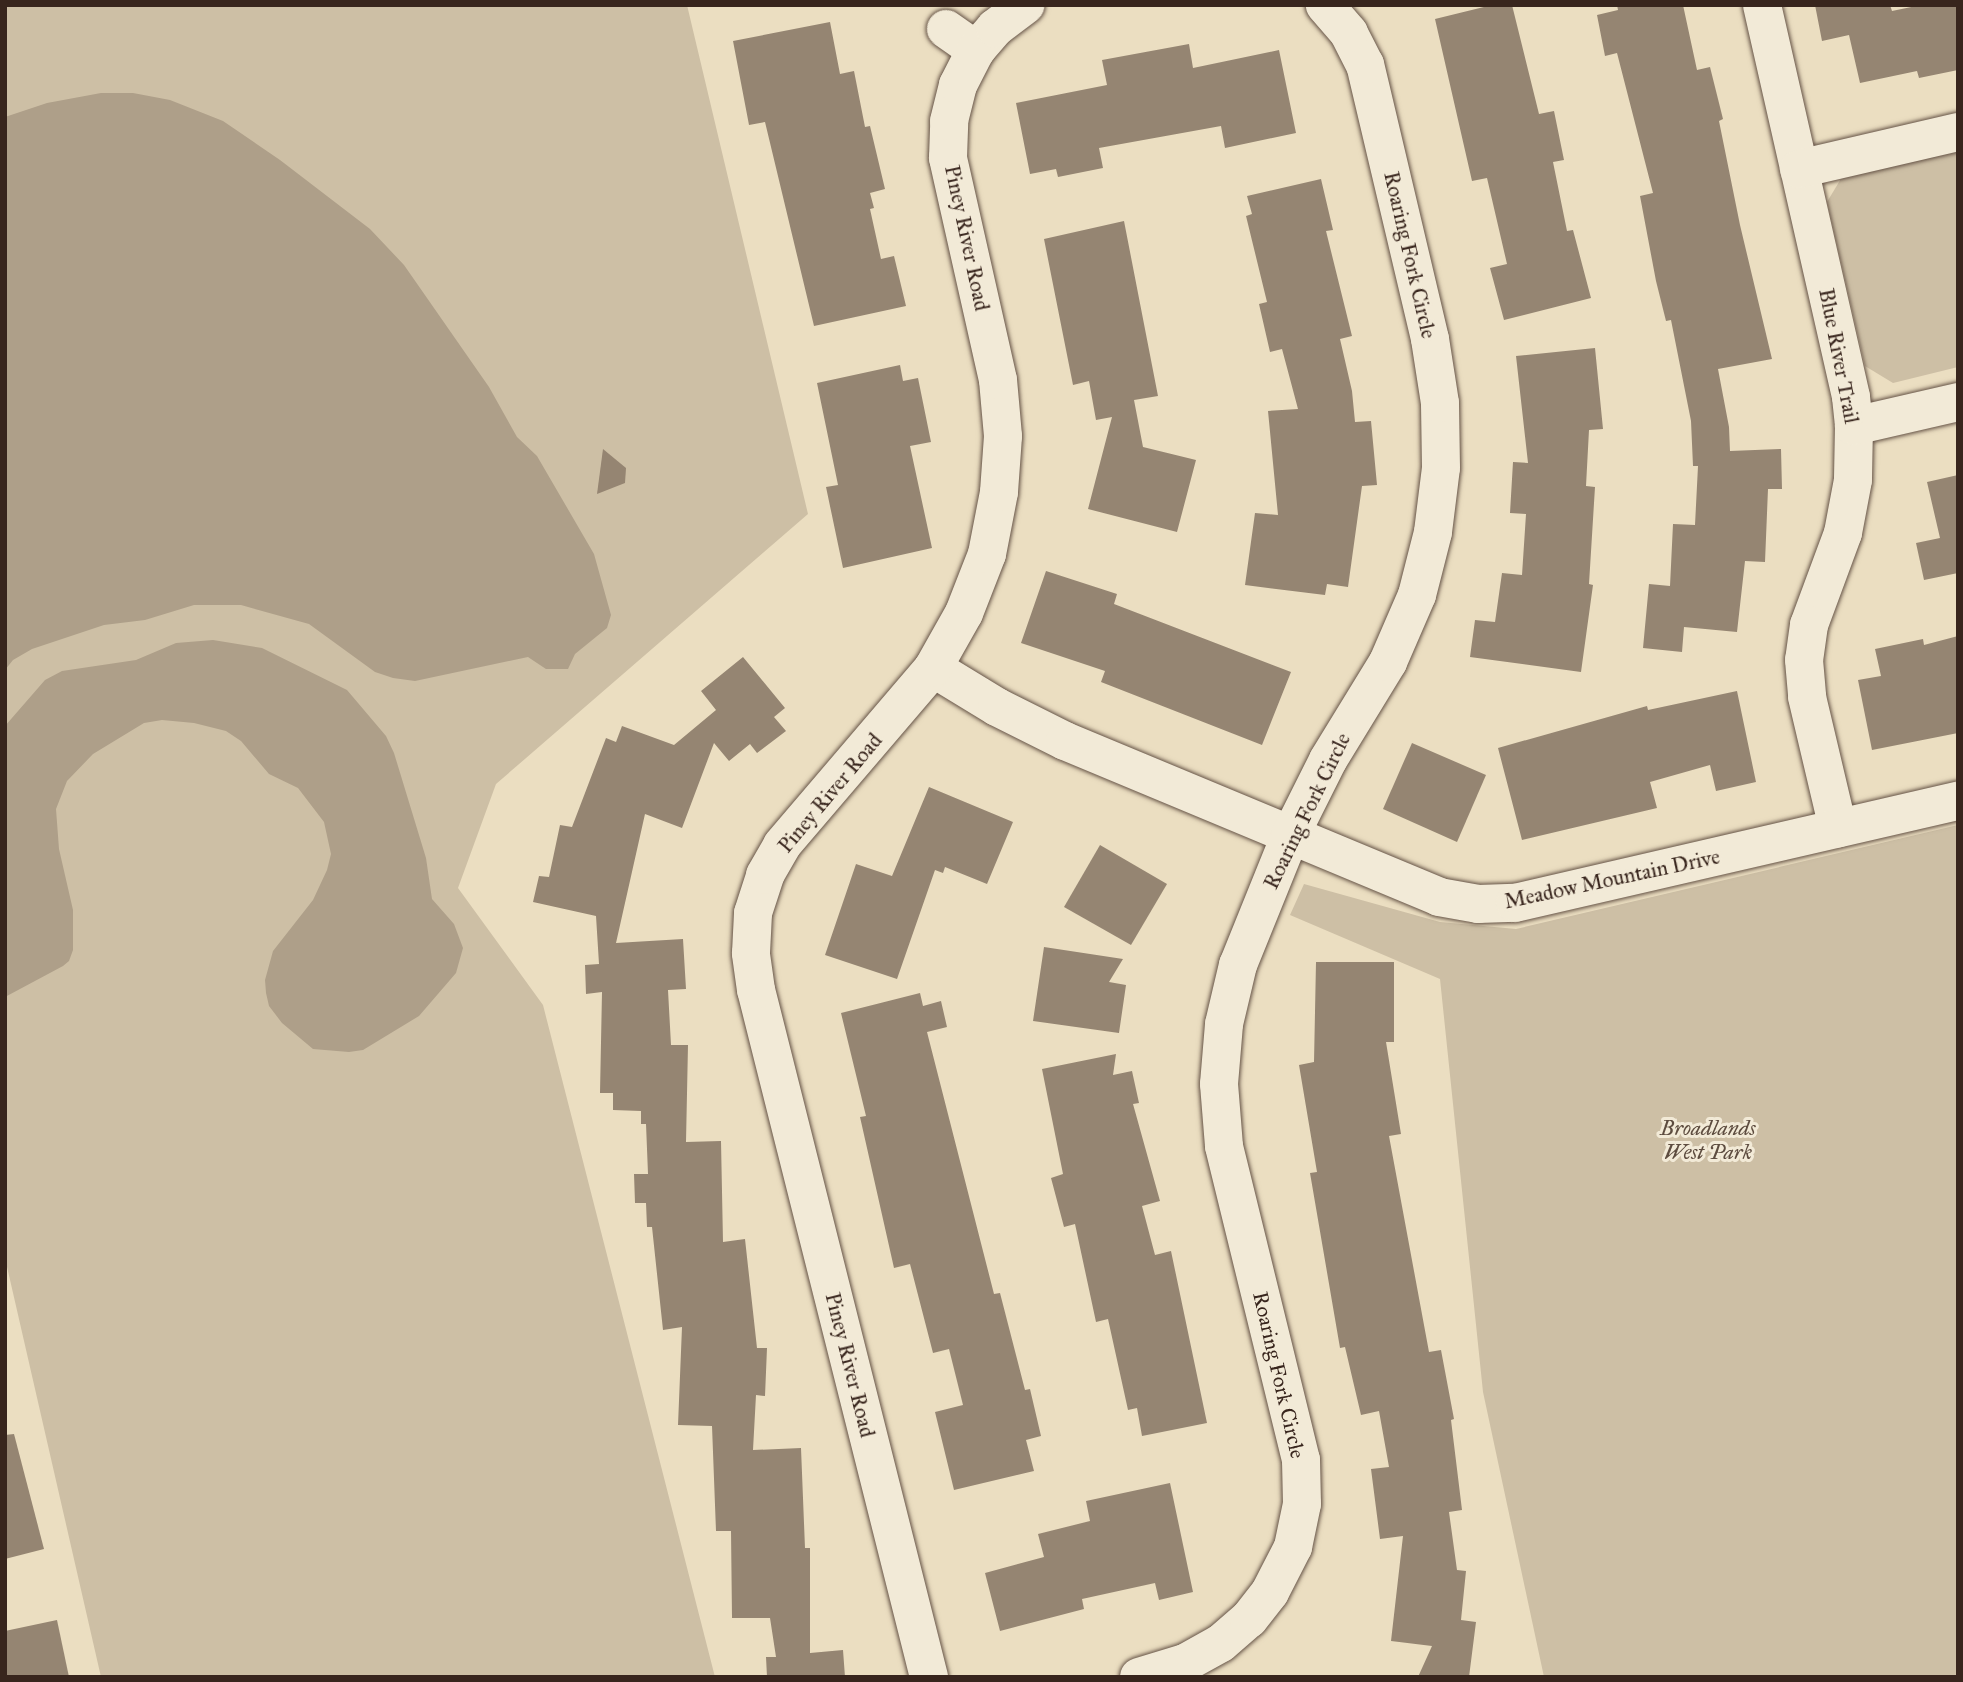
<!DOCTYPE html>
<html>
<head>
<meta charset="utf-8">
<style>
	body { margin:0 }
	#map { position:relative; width:1963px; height:1682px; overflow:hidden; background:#ebdec1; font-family:"IM FELL Great Primer",serif }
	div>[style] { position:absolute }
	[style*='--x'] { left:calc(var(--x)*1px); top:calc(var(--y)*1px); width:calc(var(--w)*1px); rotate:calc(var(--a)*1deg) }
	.green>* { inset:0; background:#cdbfa5 }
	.water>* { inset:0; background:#ae9f89 }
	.building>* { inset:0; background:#958572 }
	.roads { filter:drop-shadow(0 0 2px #655346) drop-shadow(0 0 2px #655346) }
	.minor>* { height:38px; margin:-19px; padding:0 19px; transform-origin:19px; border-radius:19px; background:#f2ead7 }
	span { translate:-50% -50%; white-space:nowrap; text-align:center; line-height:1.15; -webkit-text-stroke:6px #f2ead7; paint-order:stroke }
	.street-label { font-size:21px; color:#38251d }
	.park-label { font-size:21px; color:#5d4c3f; font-style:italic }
	.frame { position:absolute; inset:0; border:7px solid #38251d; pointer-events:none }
</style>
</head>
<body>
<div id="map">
	<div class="green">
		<i style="clip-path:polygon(5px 5px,687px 5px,808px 514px,496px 784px,458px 888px,543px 1005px,715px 1677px,101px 1677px,5px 1258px)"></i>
		<i style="clip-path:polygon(1958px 151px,1958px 367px,1893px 383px,1865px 366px,1827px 202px,1842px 177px)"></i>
		<i style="clip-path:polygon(1958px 825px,1958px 1677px,1544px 1677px,1483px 1392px,1440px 979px,1290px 915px,1304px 884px,1440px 922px,1516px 929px)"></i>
	</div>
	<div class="water">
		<i style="clip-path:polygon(101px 93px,133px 93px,170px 100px,223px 121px,280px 160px,370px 229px,404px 265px,489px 387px,517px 437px,537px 456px,594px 554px,611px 615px,607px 628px,575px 654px,568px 669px,546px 669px,528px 657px,415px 681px,393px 678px,375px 672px,309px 624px,241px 605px,194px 605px,145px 620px,104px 625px,32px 649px,13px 660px,5px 670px,5px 117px,47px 103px)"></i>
		<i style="clip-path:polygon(213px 640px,262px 648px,347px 690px,386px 736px,394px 753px,426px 858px,432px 899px,454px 924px,463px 948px,456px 973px,419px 1016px,363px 1050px,349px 1052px,313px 1049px,282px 1023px,269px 1006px,266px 993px,265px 980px,273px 951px,313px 900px,327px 870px,331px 854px,324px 822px,298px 788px,269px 774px,241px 741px,226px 731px,194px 723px,162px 720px,144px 723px,93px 754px,67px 781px,56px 809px,59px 849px,73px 910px,73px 950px,69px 961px,63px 966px,5px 997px,5px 726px,45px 680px,62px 671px,136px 660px,176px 643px)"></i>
	</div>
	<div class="building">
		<i style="clip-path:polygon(1492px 5px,1512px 5px,1539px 114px,1554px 111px,1564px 160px,1553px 162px,1567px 231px,1573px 230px,1591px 298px,1504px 320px,1490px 268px,1507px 264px,1487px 178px,1472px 181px,1435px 19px)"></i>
		<i style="clip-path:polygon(1617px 5px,1683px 5px,1697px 70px,1710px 67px,1723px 119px,1719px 121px,1740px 225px,1772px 359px,1718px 369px,1729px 427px,1730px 451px,1781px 449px,1782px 489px,1768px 489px,1765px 562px,1745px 561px,1737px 632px,1684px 627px,1682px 652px,1643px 648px,1649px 584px,1670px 586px,1673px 524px,1695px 525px,1698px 466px,1693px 466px,1691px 421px,1671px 320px,1666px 321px,1656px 281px,1640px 196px,1653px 193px,1617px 53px,1605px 56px,1597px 15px,1618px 10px)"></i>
		<i style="clip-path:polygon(1815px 5px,1890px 5px,1892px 11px,1921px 5px,1958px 5px,1958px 70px,1919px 78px,1917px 71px,1860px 83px,1849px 35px,1822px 41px)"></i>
		<i style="clip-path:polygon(830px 22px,840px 74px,854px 71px,865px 127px,870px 126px,885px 189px,870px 193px,874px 208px,870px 209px,881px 259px,894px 256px,906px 306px,814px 326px,765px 122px,749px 125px,733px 41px)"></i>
		<i style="clip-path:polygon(1189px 44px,1193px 68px,1279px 50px,1296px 133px,1225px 148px,1221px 126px,1099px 148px,1103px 168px,1058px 177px,1056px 169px,1030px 174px,1016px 103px,1107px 85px,1102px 60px)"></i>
		<i style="clip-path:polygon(1321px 179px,1333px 230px,1326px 231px,1352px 336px,1340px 339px,1352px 391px,1355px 422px,1371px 421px,1377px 485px,1362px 486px,1348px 587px,1327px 584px,1325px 595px,1245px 585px,1255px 513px,1278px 515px,1268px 411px,1298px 409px,1282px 349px,1270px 352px,1259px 304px,1267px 302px,1246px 216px,1252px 214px,1247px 196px)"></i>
		<i style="clip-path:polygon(1124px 221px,1158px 396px,1134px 400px,1143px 447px,1196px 460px,1177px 532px,1088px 509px,1112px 417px,1096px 420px,1089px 381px,1073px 385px,1044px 239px)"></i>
		<i style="clip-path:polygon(1595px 348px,1603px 429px,1589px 430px,1586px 486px,1595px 487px,1589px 584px,1593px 585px,1581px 672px,1470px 657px,1475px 620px,1495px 622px,1502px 573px,1522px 575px,1526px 514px,1510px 513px,1513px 462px,1528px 463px,1516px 356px)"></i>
		<i style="clip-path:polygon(900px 365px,903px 381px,918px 378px,931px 442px,910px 446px,932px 548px,843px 568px,826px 487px,838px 485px,817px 383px)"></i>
		<i style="clip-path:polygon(603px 449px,626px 468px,625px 483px,597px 494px)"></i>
		<i style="clip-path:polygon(1958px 475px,1958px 573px,1924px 580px,1916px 543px,1940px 538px,1927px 482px)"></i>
		<i style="clip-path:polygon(1046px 571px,1117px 594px,1114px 604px,1291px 672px,1262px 745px,1101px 682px,1105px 671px,1021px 643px)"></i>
		<i style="clip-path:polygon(1958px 636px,1958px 733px,1872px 750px,1858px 680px,1881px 676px,1875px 649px,1923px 639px,1924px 645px)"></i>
		<i style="clip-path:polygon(743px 657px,785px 708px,774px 717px,786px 731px,757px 753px,750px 744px,729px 761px,714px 743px,682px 828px,645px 814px,616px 943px,683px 939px,686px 989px,668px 990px,671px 1045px,688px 1045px,686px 1142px,721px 1141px,723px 1242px,745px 1239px,757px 1348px,767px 1348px,765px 1396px,756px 1395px,753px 1450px,801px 1448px,805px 1548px,810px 1548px,810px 1653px,843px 1650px,845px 1677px,767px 1677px,766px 1657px,776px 1657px,770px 1618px,732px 1618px,731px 1531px,716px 1531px,712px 1426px,678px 1425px,682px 1327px,663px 1330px,652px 1227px,647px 1227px,646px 1203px,635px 1203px,634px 1174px,648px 1174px,646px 1124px,641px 1124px,641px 1111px,613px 1110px,613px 1093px,600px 1093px,602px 992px,586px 994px,585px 965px,599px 964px,596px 916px,533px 902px,539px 876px,549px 877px,560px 825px,572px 827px,606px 738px,616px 742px,622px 726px,674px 745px,716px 710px,701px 691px)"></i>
		<i style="clip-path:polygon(1737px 691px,1756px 782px,1716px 791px,1710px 765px,1650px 782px,1657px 808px,1522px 840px,1498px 748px,1647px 706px,1648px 710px)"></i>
		<i style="clip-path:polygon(1412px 743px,1486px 775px,1457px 842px,1383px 809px)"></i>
		<i style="clip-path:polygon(929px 787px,1013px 822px,987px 884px,945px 867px,943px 873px,935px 870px,897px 979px,825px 955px,856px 864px,892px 876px)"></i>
		<i style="clip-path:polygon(1100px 845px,1167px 884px,1131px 945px,1064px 907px)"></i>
		<i style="clip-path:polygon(1044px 947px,1123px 959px,1109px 982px,1126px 985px,1119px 1033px,1033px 1021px)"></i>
		<i style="clip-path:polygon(1316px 962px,1394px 962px,1394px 1042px,1386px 1042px,1401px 1134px,1389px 1136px,1429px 1352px,1441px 1350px,1454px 1419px,1451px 1420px,1462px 1510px,1449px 1512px,1457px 1570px,1466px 1571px,1461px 1620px,1476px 1622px,1469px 1677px,1418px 1677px,1432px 1646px,1391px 1641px,1403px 1536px,1380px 1539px,1371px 1469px,1389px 1467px,1379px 1411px,1361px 1415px,1345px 1347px,1340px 1348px,1310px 1173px,1317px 1172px,1299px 1065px,1314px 1062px)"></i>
		<i style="clip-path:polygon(920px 993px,923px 1006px,941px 1001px,947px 1027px,927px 1032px,994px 1294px,1000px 1293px,1025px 1390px,1030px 1389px,1041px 1436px,1026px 1440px,1034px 1471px,954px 1490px,935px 1412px,963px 1405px,949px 1349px,933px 1353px,910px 1264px,894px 1268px,860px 1117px,866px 1116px,841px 1013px)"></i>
		<i style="clip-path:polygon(1116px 1054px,1113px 1075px,1132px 1071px,1139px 1103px,1133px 1104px,1160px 1201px,1142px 1206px,1155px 1255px,1171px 1251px,1207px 1423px,1142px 1436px,1137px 1408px,1128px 1410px,1108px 1319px,1096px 1322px,1075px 1224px,1064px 1227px,1051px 1178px,1063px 1174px,1042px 1069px)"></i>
		<i style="clip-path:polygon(14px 1434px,44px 1549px,5px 1559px,5px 1435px)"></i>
		<i style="clip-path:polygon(1170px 1483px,1193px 1592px,1159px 1600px,1155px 1583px,1082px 1599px,1084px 1609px,1000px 1631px,985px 1573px,1044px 1557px,1038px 1534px,1090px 1521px,1086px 1501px)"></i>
		<i style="clip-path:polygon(57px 1620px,69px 1677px,5px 1677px,5px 1631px)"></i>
	</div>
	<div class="roads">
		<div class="minor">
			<i style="--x:1762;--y:5;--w:402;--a:77.2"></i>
			<i style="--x:1851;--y:397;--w:29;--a:84"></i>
			<i style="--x:1854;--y:426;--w:54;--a:91.1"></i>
			<i style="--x:1853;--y:480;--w:54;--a:100.7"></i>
			<i style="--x:1843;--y:533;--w:98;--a:110.3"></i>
			<i style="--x:1809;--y:625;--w:35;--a:98"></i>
			<i style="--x:1804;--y:660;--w:37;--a:85"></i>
			<i style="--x:1807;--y:697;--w:135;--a:76.7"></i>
			<i style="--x:946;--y:29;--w:37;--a:35"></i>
			<i style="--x:1799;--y:169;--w:163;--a:-13.1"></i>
			<i style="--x:1854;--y:426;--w:107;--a:-13"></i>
			<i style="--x:933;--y:668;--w:75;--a:31.4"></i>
			<i style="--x:997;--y:707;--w:76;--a:26.6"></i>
			<i style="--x:1065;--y:741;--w:405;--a:22.6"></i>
			<i style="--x:1439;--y:897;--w:40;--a:10"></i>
			<i style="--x:1478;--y:904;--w:37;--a:-2"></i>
			<i style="--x:1515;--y:903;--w:455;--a:-13"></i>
			<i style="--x:929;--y:1677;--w:708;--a:-104.13"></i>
			<i style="--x:756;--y:990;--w:37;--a:-98"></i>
			<i style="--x:751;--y:953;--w:40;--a:-87.1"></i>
			<i style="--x:753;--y:913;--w:40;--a:-72"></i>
			<i style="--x:765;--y:875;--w:34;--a:-60"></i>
			<i style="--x:782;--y:845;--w:233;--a:-49.5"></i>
			<i style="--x:933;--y:668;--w:63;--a:-60.6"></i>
			<i style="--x:964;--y:613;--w:63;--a:-68.7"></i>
			<i style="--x:987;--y:554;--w:63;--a:-79"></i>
			<i style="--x:999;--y:492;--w:56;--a:-85.9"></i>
			<i style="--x:1003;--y:436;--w:56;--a:-95.1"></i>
			<i style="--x:998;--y:380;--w:228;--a:-102.7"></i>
			<i style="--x:948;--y:158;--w:37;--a:-88"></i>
			<i style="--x:949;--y:121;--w:37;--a:-76"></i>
			<i style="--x:958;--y:85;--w:39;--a:-63"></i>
			<i style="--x:976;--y:50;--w:29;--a:-49"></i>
			<i style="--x:995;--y:28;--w:38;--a:-37"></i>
			<i style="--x:1139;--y:1677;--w:48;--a:-16.9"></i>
			<i style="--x:1185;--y:1663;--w:41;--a:-29.1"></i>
			<i style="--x:1221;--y:1643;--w:37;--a:-41"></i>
			<i style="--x:1249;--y:1619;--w:34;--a:-52"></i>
			<i style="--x:1270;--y:1592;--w:51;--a:-62.9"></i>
			<i style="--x:1293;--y:1547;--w:44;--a:-78.2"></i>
			<i style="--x:1302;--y:1504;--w:44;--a:-91.3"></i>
			<i style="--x:1301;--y:1460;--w:323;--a:-103.8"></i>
			<i style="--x:1224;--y:1146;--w:62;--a:-94.6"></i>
			<i style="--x:1219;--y:1084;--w:60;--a:-85.2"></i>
			<i style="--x:1224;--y:1024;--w:61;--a:-76.7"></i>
			<i style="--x:1238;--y:965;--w:139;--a:-68"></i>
			<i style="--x:1290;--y:836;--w:85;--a:-63.4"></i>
			<i style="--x:1328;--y:760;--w:115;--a:-58.5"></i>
			<i style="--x:1388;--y:662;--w:73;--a:-66.6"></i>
			<i style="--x:1417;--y:595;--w:65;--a:-75.7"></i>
			<i style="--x:1433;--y:532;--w:64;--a:-82.9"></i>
			<i style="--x:1441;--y:468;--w:65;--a:-90.9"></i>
			<i style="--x:1440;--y:403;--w:65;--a:-98.9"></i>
			<i style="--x:1430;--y:339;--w:282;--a:-103.3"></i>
			<i style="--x:1365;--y:65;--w:36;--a:-117"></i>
			<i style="--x:1349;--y:33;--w:37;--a:-131"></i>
		</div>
	</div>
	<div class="street-label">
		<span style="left:967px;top:238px;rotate:78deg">Piney River Road</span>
		<span style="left:1410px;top:255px;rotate:77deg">Roaring Fork Circle</span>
		<span style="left:1839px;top:356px;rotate:79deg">Blue River Trail</span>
		<span style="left:830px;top:793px;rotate:-50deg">Piney River Road</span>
		<span style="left:1307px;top:811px;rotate:-64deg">Roaring Fork Circle</span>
		<span style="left:1612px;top:879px;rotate:-12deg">Meadow Mountain Drive</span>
		<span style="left:850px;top:1365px;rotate:76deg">Piney River Road</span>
		<span style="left:1279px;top:1375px;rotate:77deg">Roaring Fork Circle</span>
	</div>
	<div class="park-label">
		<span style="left:1708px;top:1140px">Broadlands<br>West Park</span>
	</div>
	<div class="frame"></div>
</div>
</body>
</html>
